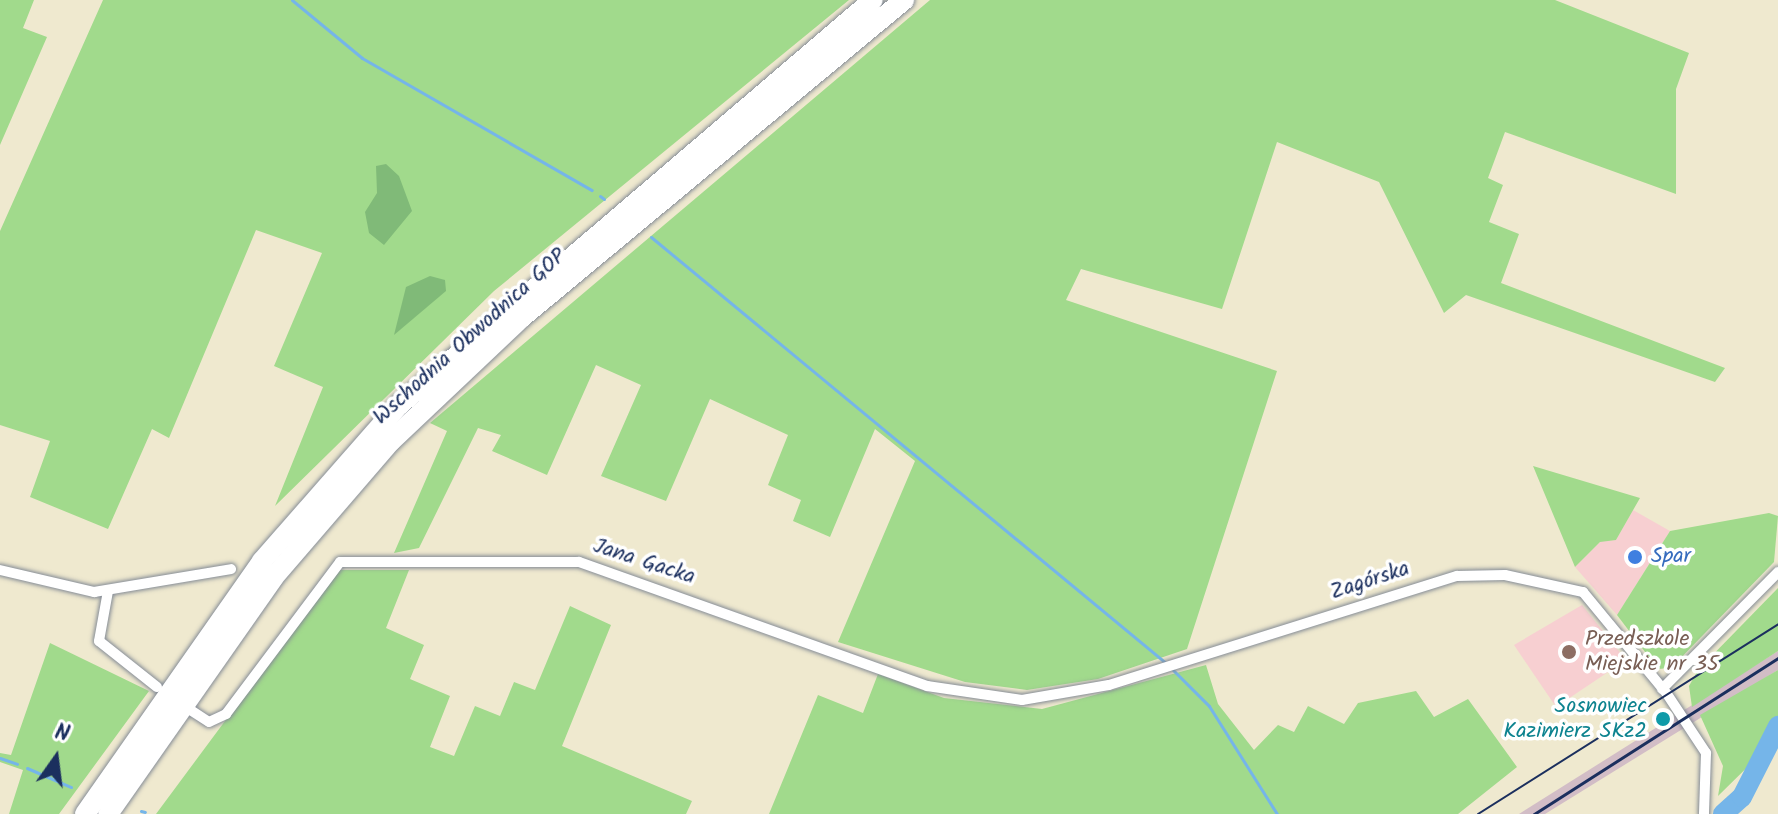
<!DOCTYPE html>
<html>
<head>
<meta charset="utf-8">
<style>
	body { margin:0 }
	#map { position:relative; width:1778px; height:814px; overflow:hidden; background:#efe9cf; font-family:Kalam,sans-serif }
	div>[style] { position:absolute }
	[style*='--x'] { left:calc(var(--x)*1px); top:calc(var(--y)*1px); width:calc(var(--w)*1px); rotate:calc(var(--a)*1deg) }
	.built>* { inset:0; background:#f7cfd1 }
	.industrial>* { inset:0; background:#d2bdc6 }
	.green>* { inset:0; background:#a1da8c }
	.forest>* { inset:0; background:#80ba78 }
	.stream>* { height:3px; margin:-1.5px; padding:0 1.5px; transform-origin:1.5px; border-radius:1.5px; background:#75b5e9 }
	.river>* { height:20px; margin:-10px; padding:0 10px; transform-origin:10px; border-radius:10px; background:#75b5e9 }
	.roads { filter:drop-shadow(0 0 2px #858c96) drop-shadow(0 0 2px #858c96) }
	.street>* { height:10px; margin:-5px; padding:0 5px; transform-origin:5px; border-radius:5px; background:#fff }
	.highway>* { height:20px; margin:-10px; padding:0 10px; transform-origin:10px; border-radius:10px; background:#fff }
	.tram>* { height:2px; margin:-1px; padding:0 1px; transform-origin:1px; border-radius:1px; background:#1b2f5e }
	.rail>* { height:3px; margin:-1.5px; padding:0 1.5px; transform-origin:1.5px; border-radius:1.5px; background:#1b2f5e }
	.dots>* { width:22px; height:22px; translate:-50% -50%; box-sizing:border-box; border:4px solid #fff; border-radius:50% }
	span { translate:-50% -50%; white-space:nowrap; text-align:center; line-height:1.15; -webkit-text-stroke:7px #fff; paint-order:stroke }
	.street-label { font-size:22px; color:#1b2f5e }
	.shop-label { font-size:22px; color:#366cbe }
	.left { translate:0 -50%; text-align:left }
	.education-label { font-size:22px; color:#785e54 }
	.culture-label { font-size:22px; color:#0d838f }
	.right { translate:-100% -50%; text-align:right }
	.north { position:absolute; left:16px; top:718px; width:80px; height:80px; -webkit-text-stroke:6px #fff; paint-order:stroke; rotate:14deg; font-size:22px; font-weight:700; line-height:32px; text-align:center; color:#1b2f5e }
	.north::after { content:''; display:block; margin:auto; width:28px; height:36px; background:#1b2f5e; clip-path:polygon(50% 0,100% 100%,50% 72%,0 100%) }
</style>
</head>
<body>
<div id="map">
	<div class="built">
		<i style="clip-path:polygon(1633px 510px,1670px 531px,1617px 615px,1575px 567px,1601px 541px,1616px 540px)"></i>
		<i style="clip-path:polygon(1582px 605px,1626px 660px,1556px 707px,1514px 645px)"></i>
	</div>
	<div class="industrial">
		<i style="clip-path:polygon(1778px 651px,1778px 670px,1545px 814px,1519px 814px)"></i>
	</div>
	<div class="green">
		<i style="clip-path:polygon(0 0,34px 0,23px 28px,47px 37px,0 145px)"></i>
		<i style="clip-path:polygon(103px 0,849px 0,494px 291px,275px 506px,323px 387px,274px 366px,322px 253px,256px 230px,169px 438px,152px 429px,108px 529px,30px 497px,50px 441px,0 425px,0 231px)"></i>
		<i style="clip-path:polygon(930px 0,1555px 0,1689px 53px,1676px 89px,1676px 194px,1505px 132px,1488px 178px,1503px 185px,1489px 222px,1519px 234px,1501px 283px,1725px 368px,1715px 382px,1466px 295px,1444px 313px,1379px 182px,1277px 142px,1222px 309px,1081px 269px,1066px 300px,1277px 371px,1187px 649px,1098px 679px,1027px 690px,965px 682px,838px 642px,915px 461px,875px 429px,830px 537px,793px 521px,801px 500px,768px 485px,788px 435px,710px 399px,666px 501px,601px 476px,641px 385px,596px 365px,547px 475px,492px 451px,501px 435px,478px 428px,419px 548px,394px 553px,447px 431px,430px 423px)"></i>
		<i style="clip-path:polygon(1533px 466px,1640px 498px,1616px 540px,1600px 542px,1575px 567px)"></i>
		<i style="clip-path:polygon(1769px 513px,1778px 516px,1774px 562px,1671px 668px,1658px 669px,1617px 615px,1670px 531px)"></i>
		<i style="clip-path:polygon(337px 570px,409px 570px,386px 628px,424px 645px,410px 679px,450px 696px,430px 747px,454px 756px,475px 706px,500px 716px,514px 682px,535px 690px,570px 606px,611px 625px,562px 746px,692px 801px,686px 814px,156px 814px)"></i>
		<i style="clip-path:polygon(1778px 588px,1778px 651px,1692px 707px,1689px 686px,1698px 670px)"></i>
		<i style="clip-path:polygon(50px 643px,149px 691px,59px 814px,9px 814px,23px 770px,0 762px,0 753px,11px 755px)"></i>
		<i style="clip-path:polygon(1206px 665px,1218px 704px,1254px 750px,1278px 725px,1294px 732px,1308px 706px,1344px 724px,1358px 703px,1416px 691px,1434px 717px,1468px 699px,1517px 767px,1458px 814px,769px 814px,818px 695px,863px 713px,878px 674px,944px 698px,1042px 709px)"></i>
		<i style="clip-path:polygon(1778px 670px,1778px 737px,1718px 796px,1723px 766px,1700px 715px)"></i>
	</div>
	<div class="forest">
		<i style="clip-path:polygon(386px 164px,399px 176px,412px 211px,384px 245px,369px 233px,365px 212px,377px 193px,376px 166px)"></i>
		<i style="clip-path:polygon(430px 276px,445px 280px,446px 291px,394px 335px,406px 287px)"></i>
	</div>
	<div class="stream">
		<i style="--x:292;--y:0;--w:91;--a:39.6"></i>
		<i style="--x:362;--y:58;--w:265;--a:29.9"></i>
		<i style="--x:600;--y:196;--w:5;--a:37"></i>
		<i style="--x:651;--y:237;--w:668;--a:39.6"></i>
		<i style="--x:1171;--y:668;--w:54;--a:45"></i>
		<i style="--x:1209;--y:706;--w:128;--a:57.8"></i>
		<i style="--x:0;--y:758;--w:18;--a:19"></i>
		<i style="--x:27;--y:768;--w:48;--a:23.4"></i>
		<i style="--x:141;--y:811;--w:4;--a:14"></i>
	</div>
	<div class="river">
		<i style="--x:1723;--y:814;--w:25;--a:-42"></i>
		<i style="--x:1742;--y:797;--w:80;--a:-63.1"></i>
	</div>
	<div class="roads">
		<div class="street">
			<i style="--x:0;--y:570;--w:97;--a:13.2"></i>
			<i style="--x:94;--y:592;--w:139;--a:-9.5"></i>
			<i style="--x:108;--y:591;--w:51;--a:100.2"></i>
			<i style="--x:99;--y:641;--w:74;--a:38.4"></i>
			<i style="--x:1662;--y:689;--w:165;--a:-45.2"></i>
			<i style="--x:192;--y:711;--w:20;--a:33"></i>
			<i style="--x:209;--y:722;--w:19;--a:-25"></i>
			<i style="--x:226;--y:714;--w:190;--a:-53.1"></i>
			<i style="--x:340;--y:562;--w:239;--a:0"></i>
			<i style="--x:579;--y:562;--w:369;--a:19.6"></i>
			<i style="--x:927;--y:686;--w:96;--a:8.4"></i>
			<i style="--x:1022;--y:700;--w:88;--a:-9.8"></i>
			<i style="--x:1109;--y:685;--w:365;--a:-17.4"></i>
			<i style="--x:1457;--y:576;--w:48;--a:-1.2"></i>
			<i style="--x:1505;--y:575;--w:80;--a:12.3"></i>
			<i style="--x:1583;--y:592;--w:132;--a:50.5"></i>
			<i style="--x:1667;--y:694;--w:71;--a:56.5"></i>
			<i style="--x:1706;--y:753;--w:61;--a:91.9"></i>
		</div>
		<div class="highway">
			<i style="--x:85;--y:814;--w:309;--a:-55"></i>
			<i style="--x:262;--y:561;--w:208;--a:-48.7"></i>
			<i style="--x:399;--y:405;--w:623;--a:-40.51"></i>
			<i style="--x:108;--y:814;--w:288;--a:-55"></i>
			<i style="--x:273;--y:578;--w:181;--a:-49.3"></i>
			<i style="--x:391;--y:441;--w:179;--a:-43.4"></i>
			<i style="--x:521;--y:318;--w:498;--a:-39.7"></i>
		</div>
	</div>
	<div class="tram">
		<i style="--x:1478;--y:814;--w:355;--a:-32.3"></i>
	</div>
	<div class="rail">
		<i style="--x:1534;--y:814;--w:290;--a:-32.6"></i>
	</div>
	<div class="dots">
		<i style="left:1635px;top:557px;background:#3f7fe0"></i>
		<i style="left:1569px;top:652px;background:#8d6e63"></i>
		<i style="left:1663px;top:719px;background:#0f9aa8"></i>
	</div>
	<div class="street-label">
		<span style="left:470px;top:337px;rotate:-42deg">Wschodnia Obwodnica GOP</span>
		<span style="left:644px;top:562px;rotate:18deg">Jana Gacka</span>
		<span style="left:1370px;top:581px;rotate:-18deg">Zagórska</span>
	</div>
	<div class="shop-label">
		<span class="left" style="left:1651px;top:557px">Spar</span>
	</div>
	<div class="education-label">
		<span class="left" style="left:1585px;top:652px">Przedszkole<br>Miejskie nr 35</span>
	</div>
	<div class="culture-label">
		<span class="right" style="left:1647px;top:719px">Sosnowiec<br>Kazimierz SKz2</span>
	</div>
	<div class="north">N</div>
</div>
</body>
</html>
